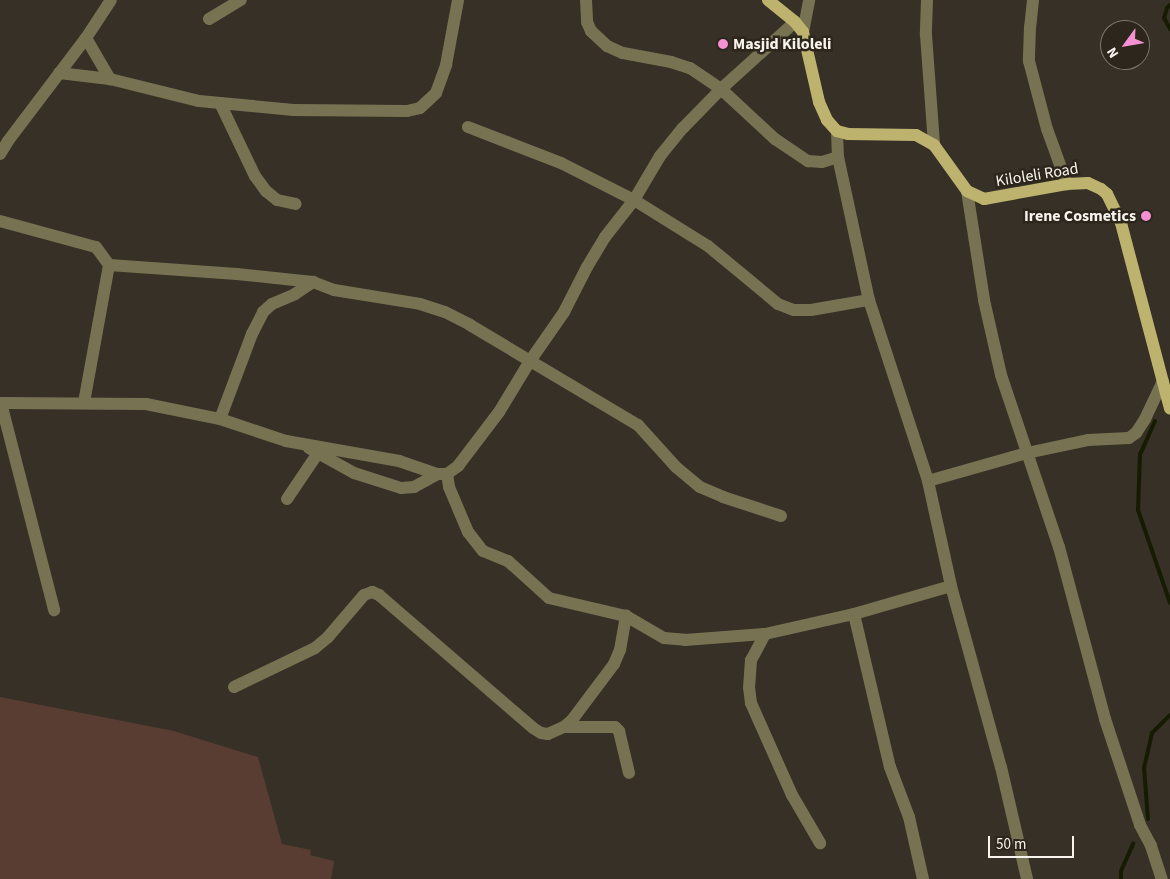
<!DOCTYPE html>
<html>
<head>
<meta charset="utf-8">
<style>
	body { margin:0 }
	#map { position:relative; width:1170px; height:879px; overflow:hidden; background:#363026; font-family:"Source Sans 3",sans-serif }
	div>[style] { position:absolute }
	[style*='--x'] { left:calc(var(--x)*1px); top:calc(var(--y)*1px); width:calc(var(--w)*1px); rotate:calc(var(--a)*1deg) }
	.green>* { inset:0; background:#593d32 }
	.stream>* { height:4px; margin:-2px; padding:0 2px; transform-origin:2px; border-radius:2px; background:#161c02 }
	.minor>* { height:12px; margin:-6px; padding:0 6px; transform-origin:6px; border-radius:6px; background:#777352 }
	.major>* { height:12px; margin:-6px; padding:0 6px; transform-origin:6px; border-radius:6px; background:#bdb36e }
	.dots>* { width:14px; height:14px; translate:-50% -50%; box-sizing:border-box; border:2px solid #2c261c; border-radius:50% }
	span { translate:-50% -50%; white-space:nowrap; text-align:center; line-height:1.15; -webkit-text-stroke:5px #2c261c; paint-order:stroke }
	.poi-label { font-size:16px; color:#f8f4ed; font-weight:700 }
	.left { translate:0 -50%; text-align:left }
	.right { translate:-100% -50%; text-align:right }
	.street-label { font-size:16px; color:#f8f4ed }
	.north { position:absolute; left:1100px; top:20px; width:50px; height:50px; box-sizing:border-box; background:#2c261c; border:1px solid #7e7870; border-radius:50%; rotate:238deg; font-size:14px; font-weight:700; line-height:20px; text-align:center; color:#f8f4ed }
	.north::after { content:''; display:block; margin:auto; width:18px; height:22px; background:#f591d2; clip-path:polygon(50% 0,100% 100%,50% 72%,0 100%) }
	.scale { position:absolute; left:988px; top:836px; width:86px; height:22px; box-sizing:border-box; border:2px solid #f8f4ed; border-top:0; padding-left:6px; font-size:15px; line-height:18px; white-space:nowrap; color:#f8f4ed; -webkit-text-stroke:4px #2c261c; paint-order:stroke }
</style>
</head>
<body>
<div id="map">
	<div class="green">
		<i style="clip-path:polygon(0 697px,174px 731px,258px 757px,282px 844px,311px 850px,310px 855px,334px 861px,331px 879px,0 879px)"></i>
	</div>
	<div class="stream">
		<i style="--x:1170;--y:5;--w:4;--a:135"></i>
		<i style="--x:1167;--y:8;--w:10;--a:107"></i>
		<i style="--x:1164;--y:18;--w:13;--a:61"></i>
		<i style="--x:1155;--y:421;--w:36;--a:114"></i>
		<i style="--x:1140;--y:454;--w:56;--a:92"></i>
		<i style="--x:1138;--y:510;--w:98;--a:71"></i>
		<i style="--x:1148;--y:819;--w:51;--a:-94.5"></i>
		<i style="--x:1144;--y:768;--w:36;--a:-77"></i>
		<i style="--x:1152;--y:733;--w:25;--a:-45"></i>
		<i style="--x:1121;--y:879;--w:8;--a:-90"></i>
		<i style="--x:1121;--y:871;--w:30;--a:-66"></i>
	</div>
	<div class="minor">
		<i style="--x:586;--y:0;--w:22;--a:87"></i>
		<i style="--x:587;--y:22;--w:10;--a:66"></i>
		<i style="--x:591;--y:31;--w:22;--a:43"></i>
		<i style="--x:607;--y:46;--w:17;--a:24"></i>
		<i style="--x:623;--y:53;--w:49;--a:10.6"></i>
		<i style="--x:671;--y:62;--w:20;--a:18"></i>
		<i style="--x:690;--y:68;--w:37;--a:34"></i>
		<i style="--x:721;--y:89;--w:74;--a:42.8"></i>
		<i style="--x:775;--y:139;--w:40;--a:34"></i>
		<i style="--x:808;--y:161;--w:14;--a:4"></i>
		<i style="--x:822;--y:162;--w:17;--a:-17"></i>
		<i style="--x:927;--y:0;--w:35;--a:92"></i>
		<i style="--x:926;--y:35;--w:110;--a:85.8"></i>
		<i style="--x:1033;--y:0;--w:27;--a:96"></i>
		<i style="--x:1030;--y:27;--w:34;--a:92"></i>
		<i style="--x:1029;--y:61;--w:70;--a:75.2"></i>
		<i style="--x:1047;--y:129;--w:59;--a:70"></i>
		<i style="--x:209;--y:19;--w:37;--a:-31"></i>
		<i style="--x:803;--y:32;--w:33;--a:-79"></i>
		<i style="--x:86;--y:38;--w:48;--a:59.7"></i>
		<i style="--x:59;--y:73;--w:51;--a:6.7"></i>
		<i style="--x:110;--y:79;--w:92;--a:13.9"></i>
		<i style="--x:199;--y:101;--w:95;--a:5.4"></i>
		<i style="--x:294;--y:110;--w:113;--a:0.5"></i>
		<i style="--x:407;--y:111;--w:13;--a:-13"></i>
		<i style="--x:420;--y:108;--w:22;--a:-43"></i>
		<i style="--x:436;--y:93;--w:30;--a:-70"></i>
		<i style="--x:446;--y:65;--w:66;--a:-79.5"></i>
		<i style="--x:220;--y:103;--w:81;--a:64.4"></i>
		<i style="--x:255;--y:176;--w:19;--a:54"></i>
		<i style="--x:266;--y:191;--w:14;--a:39"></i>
		<i style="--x:277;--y:200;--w:19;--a:12"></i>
		<i style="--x:468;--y:127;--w:100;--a:21.2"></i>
		<i style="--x:561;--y:163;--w:82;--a:26.9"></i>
		<i style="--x:634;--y:200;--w:87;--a:31.9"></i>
		<i style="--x:708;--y:246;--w:91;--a:39.6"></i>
		<i style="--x:778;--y:304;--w:17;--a:21"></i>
		<i style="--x:794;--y:310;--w:17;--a:0"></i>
		<i style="--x:811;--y:310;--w:59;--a:-9.8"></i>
		<i style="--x:837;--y:131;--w:26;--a:88"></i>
		<i style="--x:838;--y:157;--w:146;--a:77.8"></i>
		<i style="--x:869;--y:300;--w:190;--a:71.9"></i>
		<i style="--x:928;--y:481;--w:107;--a:77.6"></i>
		<i style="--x:951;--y:586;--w:188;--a:74.6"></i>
		<i style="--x:1001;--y:767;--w:115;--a:76.9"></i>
		<i style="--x:0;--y:154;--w:15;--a:-58"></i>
		<i style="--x:8;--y:141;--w:129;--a:-52.9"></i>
		<i style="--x:86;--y:38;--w:45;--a:-56.7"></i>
		<i style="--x:967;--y:191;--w:110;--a:81.1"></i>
		<i style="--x:984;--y:300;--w:77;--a:77.2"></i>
		<i style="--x:1001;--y:375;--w:182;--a:71.4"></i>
		<i style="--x:1059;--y:547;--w:178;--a:75"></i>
		<i style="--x:1105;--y:719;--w:112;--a:71.7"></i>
		<i style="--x:1140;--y:825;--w:24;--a:62"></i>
		<i style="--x:1151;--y:846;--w:35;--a:72"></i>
		<i style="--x:0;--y:221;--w:99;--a:15.2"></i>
		<i style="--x:96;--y:247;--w:22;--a:54"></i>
		<i style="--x:109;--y:265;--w:140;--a:100.3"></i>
		<i style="--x:109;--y:265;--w:128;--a:4"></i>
		<i style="--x:237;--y:274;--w:76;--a:6"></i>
		<i style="--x:313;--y:282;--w:22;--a:21"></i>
		<i style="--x:334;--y:290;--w:87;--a:9.2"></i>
		<i style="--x:420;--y:304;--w:26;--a:18"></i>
		<i style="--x:445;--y:312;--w:28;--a:27"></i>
		<i style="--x:470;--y:325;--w:196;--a:30.8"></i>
		<i style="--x:638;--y:425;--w:57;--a:47.9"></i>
		<i style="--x:676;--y:467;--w:31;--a:40"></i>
		<i style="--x:700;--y:487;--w:25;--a:23"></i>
		<i style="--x:723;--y:497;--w:61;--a:18.1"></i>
		<i style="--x:0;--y:403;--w:146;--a:0.4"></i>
		<i style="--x:146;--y:404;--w:76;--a:11.5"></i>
		<i style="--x:220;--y:419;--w:70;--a:18.4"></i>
		<i style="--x:286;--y:441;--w:115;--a:10"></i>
		<i style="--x:399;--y:461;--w:40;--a:18.9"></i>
		<i style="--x:437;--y:474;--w:10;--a:0"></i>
		<i style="--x:447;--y:474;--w:14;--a:-36"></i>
		<i style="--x:458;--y:466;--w:68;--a:-52.8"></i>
		<i style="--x:499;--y:412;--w:60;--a:-58.7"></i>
		<i style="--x:530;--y:361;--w:60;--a:-55.2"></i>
		<i style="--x:564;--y:312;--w:51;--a:-62.9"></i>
		<i style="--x:587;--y:267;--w:35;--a:-59"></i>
		<i style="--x:605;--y:237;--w:47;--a:-51.9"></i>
		<i style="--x:634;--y:200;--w:51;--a:-59.4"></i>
		<i style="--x:660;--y:156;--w:36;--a:-51"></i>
		<i style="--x:683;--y:128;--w:54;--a:-45.7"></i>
		<i style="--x:721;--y:89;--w:100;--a:-42.2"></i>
		<i style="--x:1;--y:403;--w:214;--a:75.6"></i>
		<i style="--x:220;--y:419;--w:91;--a:-69.4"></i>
		<i style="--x:252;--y:334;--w:25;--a:-63"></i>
		<i style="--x:263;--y:312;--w:12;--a:-42"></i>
		<i style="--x:272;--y:304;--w:25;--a:-23"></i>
		<i style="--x:295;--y:294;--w:22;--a:-34"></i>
		<i style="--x:309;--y:448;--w:51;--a:29.1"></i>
		<i style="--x:354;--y:473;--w:49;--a:17.7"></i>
		<i style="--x:401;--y:488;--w:13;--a:-4"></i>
		<i style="--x:414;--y:487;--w:26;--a:-29"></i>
		<i style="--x:447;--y:474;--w:13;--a:81"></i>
		<i style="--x:449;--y:487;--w:49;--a:67.1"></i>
		<i style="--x:468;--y:532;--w:24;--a:52"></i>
		<i style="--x:483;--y:551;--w:27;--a:22"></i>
		<i style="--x:508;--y:561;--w:55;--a:42.1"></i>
		<i style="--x:549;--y:598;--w:79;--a:13.2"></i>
		<i style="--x:626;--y:616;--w:44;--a:30.1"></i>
		<i style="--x:664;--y:638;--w:21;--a:5"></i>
		<i style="--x:685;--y:640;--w:80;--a:-4.3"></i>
		<i style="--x:765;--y:634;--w:91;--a:-12.7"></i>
		<i style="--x:854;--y:614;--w:101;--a:-16.1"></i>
		<i style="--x:928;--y:481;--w:103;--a:-15.8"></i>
		<i style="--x:1027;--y:453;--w:62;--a:-12"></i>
		<i style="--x:1088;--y:440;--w:41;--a:-2.8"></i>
		<i style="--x:1129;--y:438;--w:9;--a:-36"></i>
		<i style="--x:1136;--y:433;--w:17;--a:-57"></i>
		<i style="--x:1145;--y:419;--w:42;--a:-64.7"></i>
		<i style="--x:287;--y:499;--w:55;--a:-56"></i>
		<i style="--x:854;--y:614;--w:157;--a:76.8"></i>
		<i style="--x:890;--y:767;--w:53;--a:69.2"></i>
		<i style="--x:909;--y:817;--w:64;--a:77.3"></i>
		<i style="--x:765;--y:634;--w:30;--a:118"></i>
		<i style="--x:751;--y:660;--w:27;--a:94"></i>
		<i style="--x:749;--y:687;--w:16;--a:83"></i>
		<i style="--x:751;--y:703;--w:101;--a:66"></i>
		<i style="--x:792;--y:795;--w:56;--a:59.7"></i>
		<i style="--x:234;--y:687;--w:90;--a:-25.7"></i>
		<i style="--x:315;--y:648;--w:17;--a:-40"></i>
		<i style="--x:328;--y:637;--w:55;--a:-49.4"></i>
		<i style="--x:364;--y:595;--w:9;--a:-21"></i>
		<i style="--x:372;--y:592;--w:8;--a:23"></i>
		<i style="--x:379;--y:595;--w:203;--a:40.8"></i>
		<i style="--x:533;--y:728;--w:9;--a:32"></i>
		<i style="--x:541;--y:733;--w:7;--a:8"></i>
		<i style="--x:548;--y:734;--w:17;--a:-24"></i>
		<i style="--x:564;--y:727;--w:11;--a:-41"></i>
		<i style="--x:572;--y:720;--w:70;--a:-53.1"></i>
		<i style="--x:614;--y:664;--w:15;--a:-67"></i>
		<i style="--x:620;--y:650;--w:35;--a:-80"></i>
		<i style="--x:564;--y:727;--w:51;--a:0"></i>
		<i style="--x:615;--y:727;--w:6;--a:45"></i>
		<i style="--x:619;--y:731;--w:43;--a:76.6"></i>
	</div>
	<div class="major">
		<i style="--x:768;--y:0;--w:35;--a:39"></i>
		<i style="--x:795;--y:22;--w:13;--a:51"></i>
		<i style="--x:803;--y:32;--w:72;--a:77.1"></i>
		<i style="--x:819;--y:102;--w:20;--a:66"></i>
		<i style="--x:827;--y:120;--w:15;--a:48"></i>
		<i style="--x:837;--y:131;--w:11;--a:15"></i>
		<i style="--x:848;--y:134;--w:68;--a:0.8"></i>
		<i style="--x:916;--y:135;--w:21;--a:29"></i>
		<i style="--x:934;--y:145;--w:57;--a:54.3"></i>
		<i style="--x:967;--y:191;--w:19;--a:25"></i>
		<i style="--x:984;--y:199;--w:84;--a:-10.2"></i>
		<i style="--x:1067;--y:184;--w:21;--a:-3"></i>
		<i style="--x:1088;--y:183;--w:14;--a:25"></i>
		<i style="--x:1101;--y:189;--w:8;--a:40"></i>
		<i style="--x:1107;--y:194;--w:32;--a:64"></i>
		<i style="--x:1121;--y:223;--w:192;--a:75.2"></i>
	</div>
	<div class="dots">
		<i style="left:723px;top:44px;background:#f591d2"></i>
		<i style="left:1146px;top:216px;background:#f591d2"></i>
	</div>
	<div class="poi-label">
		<span class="left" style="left:733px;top:44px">Masjid Kiloleli</span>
		<span class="right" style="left:1136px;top:216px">Irene Cosmetics</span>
	</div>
	<div class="street-label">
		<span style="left:1037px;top:175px;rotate:-9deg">Kiloleli Road</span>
	</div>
	<div class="north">N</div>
	<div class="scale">50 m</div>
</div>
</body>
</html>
